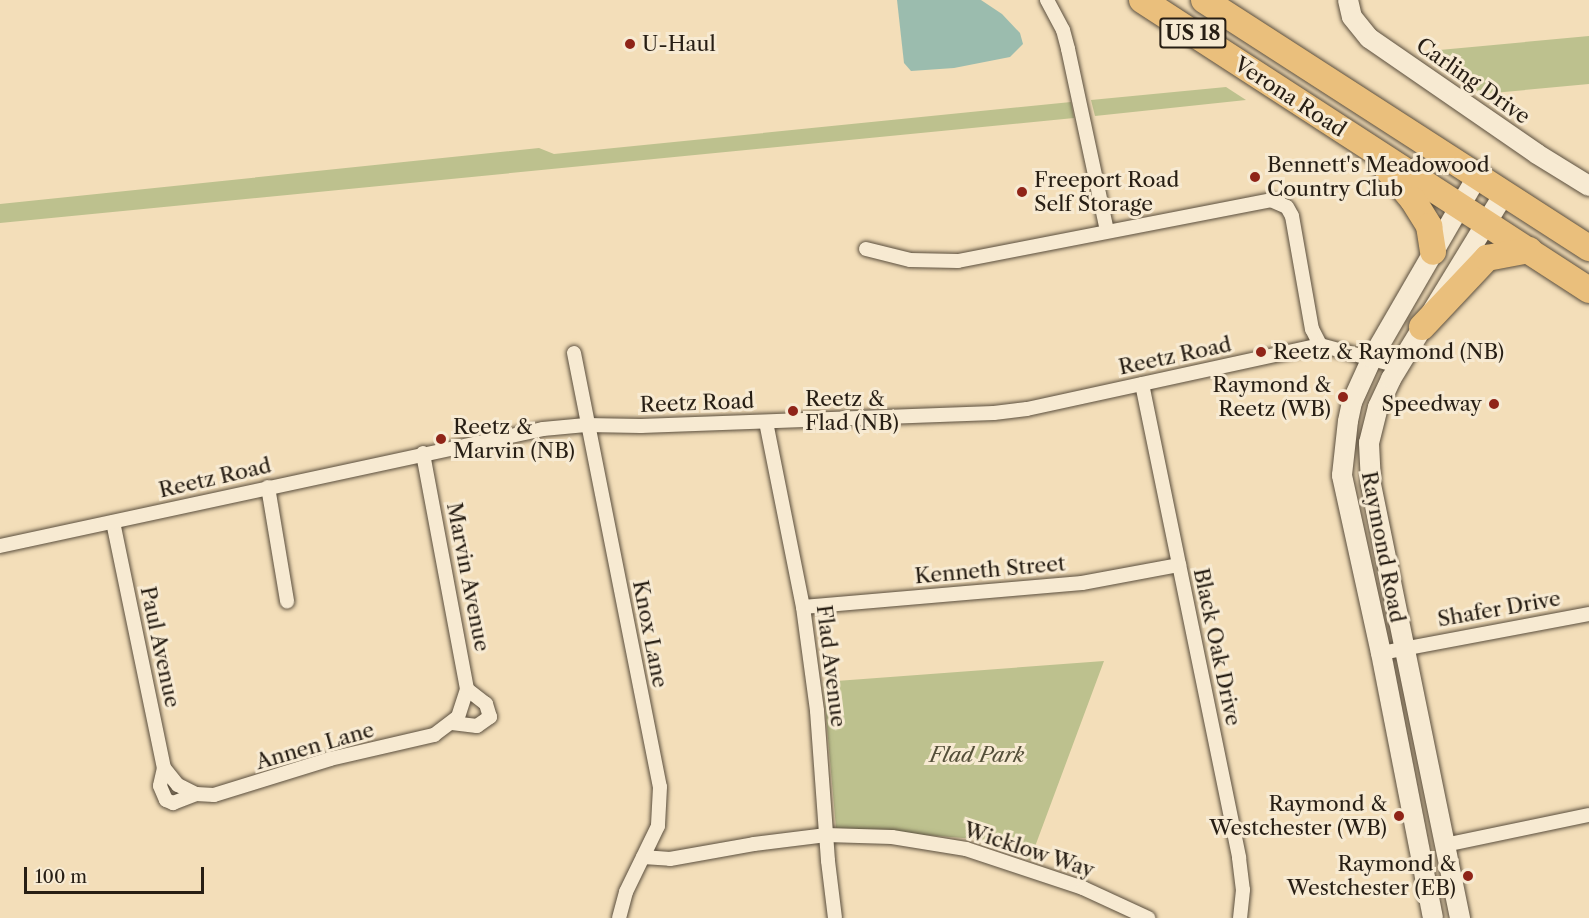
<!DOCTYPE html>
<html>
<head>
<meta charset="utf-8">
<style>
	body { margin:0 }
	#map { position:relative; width:1589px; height:918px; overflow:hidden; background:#f3deb9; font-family:"Libre Caslon Text",serif }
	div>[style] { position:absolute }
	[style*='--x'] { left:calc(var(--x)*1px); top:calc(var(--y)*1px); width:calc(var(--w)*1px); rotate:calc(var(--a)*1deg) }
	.green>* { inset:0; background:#bdc18e }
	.water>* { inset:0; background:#9bbcae }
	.roads { filter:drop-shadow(0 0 2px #5a4e3d) drop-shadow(0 0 2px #5a4e3d) }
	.street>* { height:14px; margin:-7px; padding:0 7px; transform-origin:7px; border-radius:7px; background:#f7ead2 }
	.secondary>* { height:20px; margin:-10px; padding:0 10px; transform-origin:10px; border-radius:10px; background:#f7ead2 }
	.highway>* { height:26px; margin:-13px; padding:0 13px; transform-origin:13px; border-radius:13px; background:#eabf7c }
	.dots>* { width:16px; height:16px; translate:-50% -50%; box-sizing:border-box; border:3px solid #f7ead2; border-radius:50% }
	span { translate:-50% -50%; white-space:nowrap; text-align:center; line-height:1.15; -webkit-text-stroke:6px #f7ead2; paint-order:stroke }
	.shield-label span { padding:2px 4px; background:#f7ead2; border:2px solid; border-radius:4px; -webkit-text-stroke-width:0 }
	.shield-label { font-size:20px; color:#271e14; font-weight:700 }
	.poi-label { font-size:21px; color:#271e14 }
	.left { translate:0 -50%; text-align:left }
	.right { translate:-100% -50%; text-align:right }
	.street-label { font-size:21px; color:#271e14 }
	.park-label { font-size:21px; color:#544f39; font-style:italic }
	.scale { position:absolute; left:24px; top:867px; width:180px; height:27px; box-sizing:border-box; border:3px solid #271e14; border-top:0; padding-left:8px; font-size:18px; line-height:21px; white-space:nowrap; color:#271e14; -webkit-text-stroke:4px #f7ead2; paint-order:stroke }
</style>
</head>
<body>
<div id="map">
	<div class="green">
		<i style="clip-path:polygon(1589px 36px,1589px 84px,1482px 94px,1418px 52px)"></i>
		<i style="clip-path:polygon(1226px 87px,1246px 100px,1095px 116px,1091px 100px)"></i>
		<i style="clip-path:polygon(1071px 102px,1074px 118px,0 223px,0 204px,539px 148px,554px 154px)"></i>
		<i style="clip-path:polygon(1104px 661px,1030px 860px,976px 839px,836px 828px,823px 682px)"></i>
	</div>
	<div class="water">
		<i style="clip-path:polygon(897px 0,981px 0,1002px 14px,1020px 33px,1023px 44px,1010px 57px,954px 68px,911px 71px,904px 63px)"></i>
	</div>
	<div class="roads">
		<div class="street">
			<i style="--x:1047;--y:0;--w:34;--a:62"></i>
			<i style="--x:1063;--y:30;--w:20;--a:75"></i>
			<i style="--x:1068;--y:49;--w:186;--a:77.9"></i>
			<i style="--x:866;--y:249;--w:45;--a:14"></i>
			<i style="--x:910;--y:260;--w:48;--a:1.2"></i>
			<i style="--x:958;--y:261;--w:319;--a:-11"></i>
			<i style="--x:1271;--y:200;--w:17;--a:24"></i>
			<i style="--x:1287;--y:207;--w:10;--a:61"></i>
			<i style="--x:1292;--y:216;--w:115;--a:80"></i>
			<i style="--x:1312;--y:329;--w:18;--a:63"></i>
			<i style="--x:574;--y:353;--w:442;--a:78.8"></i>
			<i style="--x:660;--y:787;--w:39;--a:93"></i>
			<i style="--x:658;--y:826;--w:73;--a:115.9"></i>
			<i style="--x:626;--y:892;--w:27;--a:105"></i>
			<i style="--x:1142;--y:384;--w:484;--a:78.4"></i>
			<i style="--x:1239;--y:858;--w:32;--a:83"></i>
			<i style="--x:1243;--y:890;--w:28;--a:96"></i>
			<i style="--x:766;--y:422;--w:189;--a:78.7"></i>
			<i style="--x:803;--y:607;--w:105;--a:82.3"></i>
			<i style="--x:817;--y:711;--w:150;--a:85.8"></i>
			<i style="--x:828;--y:861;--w:57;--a:83"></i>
			<i style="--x:268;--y:487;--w:116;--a:80.5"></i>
			<i style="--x:113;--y:522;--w:251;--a:78.3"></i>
			<i style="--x:164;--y:768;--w:22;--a:51"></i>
			<i style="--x:178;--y:785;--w:20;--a:27"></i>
			<i style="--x:196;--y:794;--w:18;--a:3"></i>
			<i style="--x:214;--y:795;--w:121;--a:-17.2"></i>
			<i style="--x:330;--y:759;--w:107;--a:-13"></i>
			<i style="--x:434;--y:735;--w:30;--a:-37"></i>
			<i style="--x:458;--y:717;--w:29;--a:-72"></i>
			<i style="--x:467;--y:689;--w:240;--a:-100.6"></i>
			<i style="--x:0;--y:546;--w:555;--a:-12.16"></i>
			<i style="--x:543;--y:429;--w:43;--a:-5.3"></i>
			<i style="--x:586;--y:425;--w:55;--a:1"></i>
			<i style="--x:641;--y:426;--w:353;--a:-2.1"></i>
			<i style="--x:994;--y:413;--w:33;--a:-7"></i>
			<i style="--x:1027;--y:409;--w:300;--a:-12.3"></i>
			<i style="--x:1320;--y:345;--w:81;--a:15.1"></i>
			<i style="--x:803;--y:607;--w:280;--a:-4.9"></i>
			<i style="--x:1082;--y:583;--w:99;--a:-10.5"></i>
			<i style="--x:1381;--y:653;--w:212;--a:-10.6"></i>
			<i style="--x:452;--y:723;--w:25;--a:7"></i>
			<i style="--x:477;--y:726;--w:16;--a:-35"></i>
			<i style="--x:490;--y:717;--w:14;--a:-107"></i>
			<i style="--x:486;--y:704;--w:24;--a:-142"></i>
			<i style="--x:164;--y:768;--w:18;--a:103"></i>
			<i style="--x:160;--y:786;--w:15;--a:67"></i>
			<i style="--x:166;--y:800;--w:8;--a:23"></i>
			<i style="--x:173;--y:803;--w:25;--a:-21"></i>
			<i style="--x:1445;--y:845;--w:147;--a:-11.8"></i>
			<i style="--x:643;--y:857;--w:27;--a:4"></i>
			<i style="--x:670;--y:859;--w:85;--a:-10.1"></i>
			<i style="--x:754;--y:844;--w:73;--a:-7.1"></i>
			<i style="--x:826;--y:835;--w:66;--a:1.7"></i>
			<i style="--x:892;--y:837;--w:75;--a:9.2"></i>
			<i style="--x:966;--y:849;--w:123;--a:18.4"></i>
			<i style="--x:1083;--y:888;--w:72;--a:24.8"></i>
		</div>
		<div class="secondary">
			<i style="--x:1348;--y:0;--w:17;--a:77"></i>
			<i style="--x:1352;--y:17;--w:27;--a:51"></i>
			<i style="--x:1369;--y:38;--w:204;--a:34.6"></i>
			<i style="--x:1537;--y:154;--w:61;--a:31.6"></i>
			<i style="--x:1433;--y:918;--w:270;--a:-101.1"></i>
			<i style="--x:1381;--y:653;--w:182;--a:-102.4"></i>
			<i style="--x:1342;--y:475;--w:54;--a:-83.7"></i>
			<i style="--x:1348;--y:421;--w:19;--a:-78"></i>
			<i style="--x:1352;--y:402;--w:48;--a:-65.6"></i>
			<i style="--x:1372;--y:358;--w:209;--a:-59.9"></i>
			<i style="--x:1460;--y:918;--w:444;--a:-101.6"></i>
			<i style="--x:1371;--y:483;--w:40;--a:-92.9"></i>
			<i style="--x:1369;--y:443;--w:37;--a:-76"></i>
			<i style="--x:1378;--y:407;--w:31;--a:-65"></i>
			<i style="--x:1391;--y:379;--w:217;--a:-58.6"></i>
		</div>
		<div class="highway">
			<i style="--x:1142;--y:0;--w:533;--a:32.97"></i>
			<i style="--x:1204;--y:0;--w:458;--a:32.8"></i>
			<i style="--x:1387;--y:169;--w:40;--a:50"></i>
			<i style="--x:1413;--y:200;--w:31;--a:58"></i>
			<i style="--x:1429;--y:226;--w:26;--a:81"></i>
			<i style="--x:1422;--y:327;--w:95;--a:-46.7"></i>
			<i style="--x:1487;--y:258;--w:43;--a:-10.8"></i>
		</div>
	</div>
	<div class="dots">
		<i style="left:630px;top:44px;background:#8f2418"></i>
		<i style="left:1255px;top:177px;background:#8f2418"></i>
		<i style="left:1022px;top:192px;background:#8f2418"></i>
		<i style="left:1261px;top:352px;background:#8f2418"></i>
		<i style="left:1343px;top:397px;background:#8f2418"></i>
		<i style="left:1494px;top:404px;background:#8f2418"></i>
		<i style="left:793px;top:411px;background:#8f2418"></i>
		<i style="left:441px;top:439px;background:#8f2418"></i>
		<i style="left:1399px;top:816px;background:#8f2418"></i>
		<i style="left:1468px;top:876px;background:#8f2418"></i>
	</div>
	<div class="shield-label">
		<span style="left:1193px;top:33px">US 18</span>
	</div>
	<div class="poi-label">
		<span class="left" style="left:642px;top:44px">U-Haul</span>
		<span class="left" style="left:1267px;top:177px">Bennett's Meadowood<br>Country Club</span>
		<span class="left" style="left:1034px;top:192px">Freeport Road<br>Self Storage</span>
		<span class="left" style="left:1273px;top:352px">Reetz &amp; Raymond (NB)</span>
		<span class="right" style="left:1331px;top:397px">Raymond &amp;<br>Reetz (WB)</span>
		<span class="left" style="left:805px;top:411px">Reetz &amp;<br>Flad (NB)</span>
		<span class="right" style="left:1482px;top:404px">Speedway</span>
		<span class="left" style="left:453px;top:439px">Reetz &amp;<br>Marvin (NB)</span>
		<span class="right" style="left:1387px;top:816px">Raymond &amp;<br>Westchester (WB)</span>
		<span class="right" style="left:1456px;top:876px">Raymond &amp;<br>Westchester (EB)</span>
	</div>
	<div class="street-label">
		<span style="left:1473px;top:81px;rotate:35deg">Carling Drive</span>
		<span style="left:1290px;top:97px;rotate:33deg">Verona Road</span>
		<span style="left:1175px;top:356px;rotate:-12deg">Reetz Road</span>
		<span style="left:697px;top:403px;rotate:-2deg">Reetz Road</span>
		<span style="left:215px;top:478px;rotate:-13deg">Reetz Road</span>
		<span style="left:1383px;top:547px;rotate:79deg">Raymond Road</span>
		<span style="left:990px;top:570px;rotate:-5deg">Kenneth Street</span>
		<span style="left:468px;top:577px;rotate:79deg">Marvin Avenue</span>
		<span style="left:1499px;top:609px;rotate:-10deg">Shafer Drive</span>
		<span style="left:650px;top:634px;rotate:79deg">Knox Lane</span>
		<span style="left:160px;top:647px;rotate:78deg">Paul Avenue</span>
		<span style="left:1217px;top:647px;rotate:78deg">Black Oak Drive</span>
		<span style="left:831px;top:666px;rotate:83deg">Flad Avenue</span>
		<span style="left:315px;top:746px;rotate:-16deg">Annen Lane</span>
		<span style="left:1029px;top:850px;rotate:18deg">Wicklow Way</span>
	</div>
	<div class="park-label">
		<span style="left:977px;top:755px">Flad Park</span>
	</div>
	<div class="scale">100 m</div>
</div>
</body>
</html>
